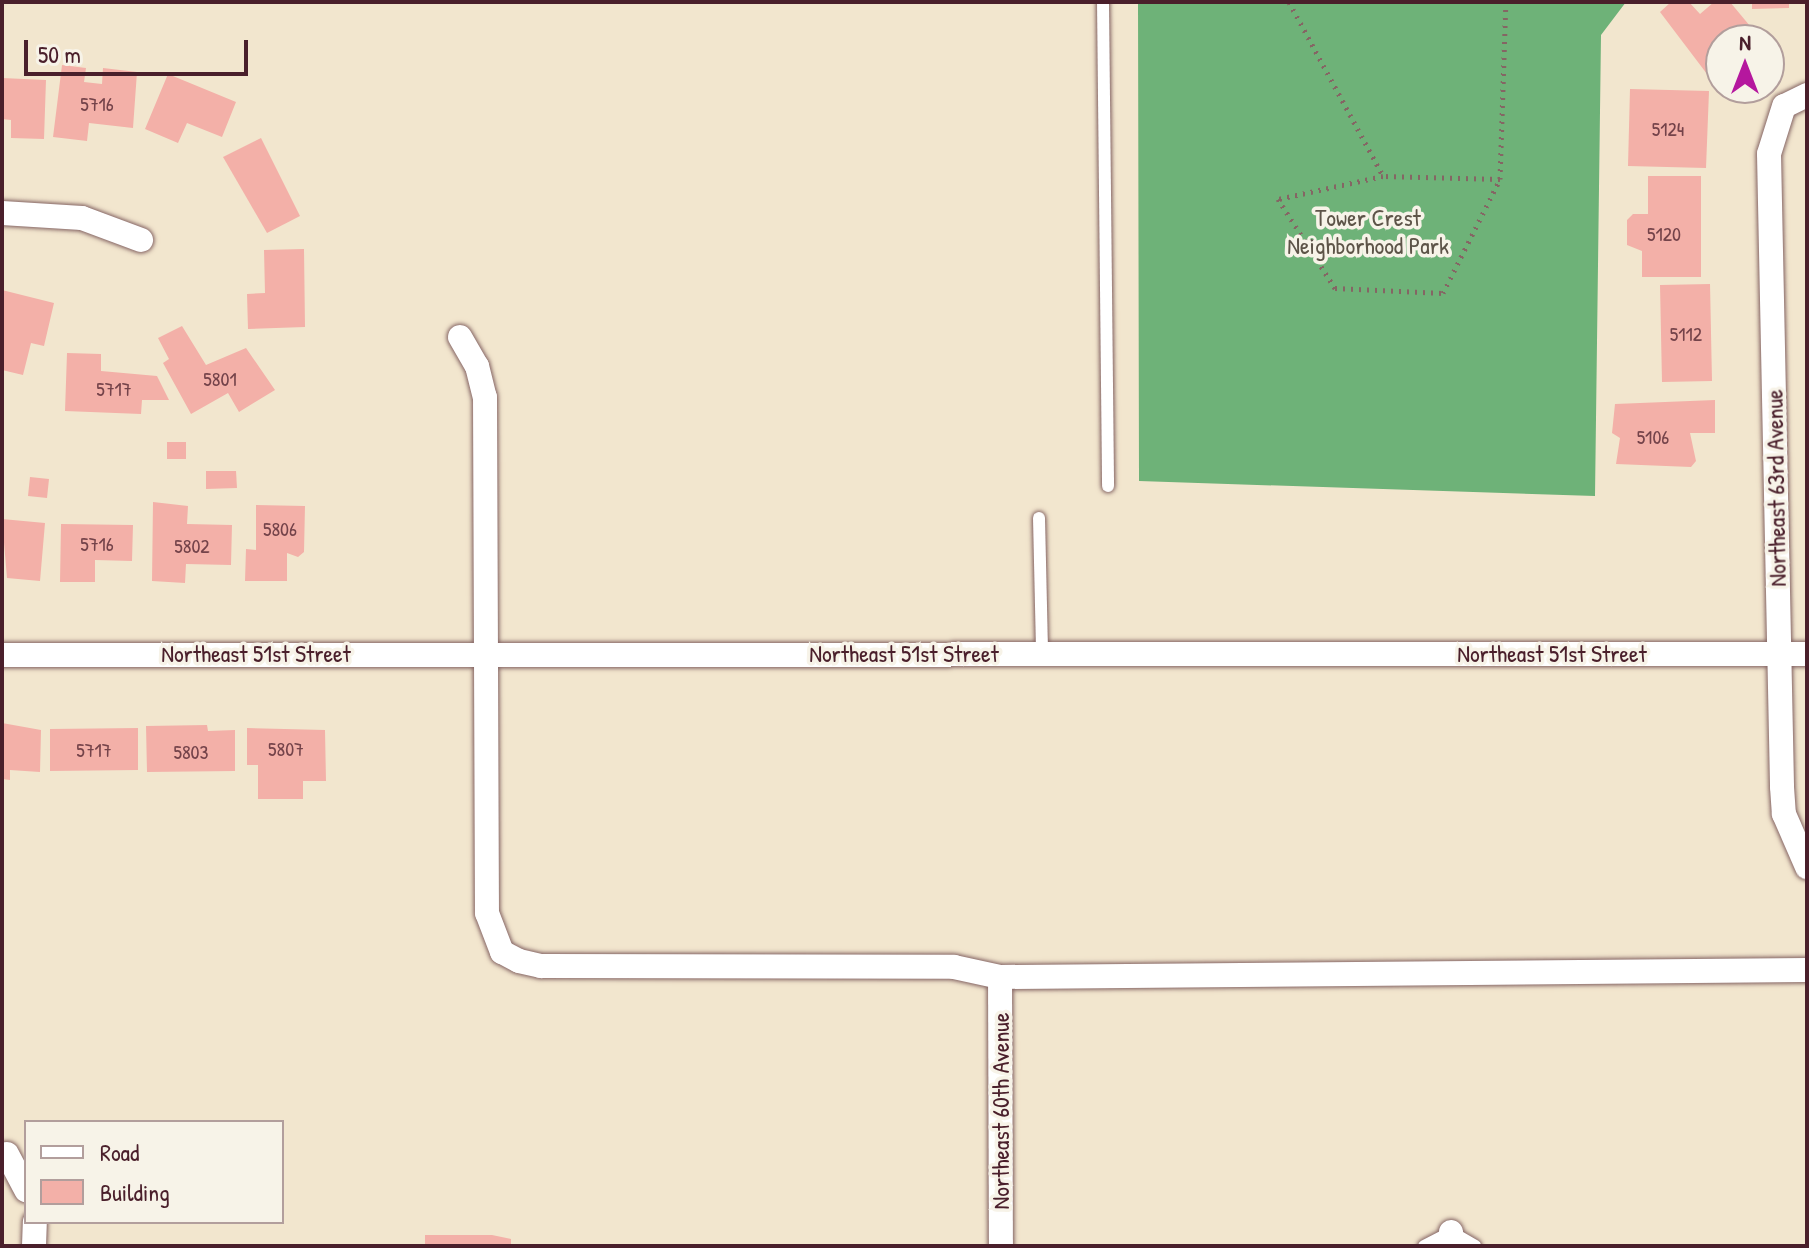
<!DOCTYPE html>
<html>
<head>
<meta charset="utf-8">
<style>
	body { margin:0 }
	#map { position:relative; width:1809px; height:1248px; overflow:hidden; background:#f2e6ce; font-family:"Patrick Hand",sans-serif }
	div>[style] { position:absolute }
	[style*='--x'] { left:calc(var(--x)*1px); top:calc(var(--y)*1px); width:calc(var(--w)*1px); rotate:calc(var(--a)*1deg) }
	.forest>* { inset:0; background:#6eb278 }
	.building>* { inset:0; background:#f3b0a8 }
	.path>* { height:5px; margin-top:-2.5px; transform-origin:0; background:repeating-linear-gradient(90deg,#856564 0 2px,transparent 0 8px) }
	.roads { filter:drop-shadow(0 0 2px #856564) drop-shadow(0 0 2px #856564) }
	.lane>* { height:12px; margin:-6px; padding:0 6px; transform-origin:6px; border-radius:6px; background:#fff }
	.street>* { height:24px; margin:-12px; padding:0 12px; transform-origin:12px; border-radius:12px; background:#fff }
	span { translate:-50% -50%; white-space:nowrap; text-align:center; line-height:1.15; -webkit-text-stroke:7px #f7f3e8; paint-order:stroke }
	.number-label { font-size:20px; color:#74434a }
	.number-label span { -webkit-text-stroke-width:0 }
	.park-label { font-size:24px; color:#5d5448 }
	.street-label { font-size:24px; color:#4a1f2b }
	.frame { position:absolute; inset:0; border:4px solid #4a1f2b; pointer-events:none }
	.legend { position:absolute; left:24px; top:1120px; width:260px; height:104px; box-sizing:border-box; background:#f7f3e8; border:2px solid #b29e9c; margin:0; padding:10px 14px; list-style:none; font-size:24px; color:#4a1f2b }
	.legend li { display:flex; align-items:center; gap:16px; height:40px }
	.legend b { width:40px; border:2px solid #b29e9c }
	.north { position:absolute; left:1705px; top:24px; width:80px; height:80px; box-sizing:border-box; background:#f7f3e8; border:2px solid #b29e9c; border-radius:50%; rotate:0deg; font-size:22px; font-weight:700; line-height:32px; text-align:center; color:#4a1f2b }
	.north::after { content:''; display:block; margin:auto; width:28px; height:36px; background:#b5179e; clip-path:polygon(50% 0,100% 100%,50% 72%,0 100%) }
	.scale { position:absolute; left:24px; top:40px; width:224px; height:36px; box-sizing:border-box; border:4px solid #4a1f2b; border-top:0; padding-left:10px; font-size:24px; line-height:28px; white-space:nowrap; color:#4a1f2b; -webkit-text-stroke:6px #f7f3e8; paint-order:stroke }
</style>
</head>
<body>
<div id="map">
	<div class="forest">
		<i style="clip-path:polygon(1138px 2px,1626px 2px,1601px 35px,1595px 496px,1139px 481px)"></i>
	</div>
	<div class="building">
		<i style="clip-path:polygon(1671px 2px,1689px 2px,1700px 14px,1714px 2px,1730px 2px,1755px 32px,1746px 40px,1721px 40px,1721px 62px,1707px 74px,1660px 12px)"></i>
		<i style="clip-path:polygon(1752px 2px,1789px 2px,1789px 8px,1752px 9px)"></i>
		<i style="clip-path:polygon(62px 65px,86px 68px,84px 82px,102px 84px,103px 68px,137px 72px,133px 128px,89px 123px,87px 141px,53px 137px)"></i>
		<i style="clip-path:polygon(168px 74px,236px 102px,222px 137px,187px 123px,178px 143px,145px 129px)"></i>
		<i style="clip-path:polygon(2px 78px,46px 80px,44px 139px,11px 138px,11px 120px,2px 119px)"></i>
		<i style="clip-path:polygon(1630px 89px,1709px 91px,1706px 168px,1628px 166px)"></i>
		<i style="clip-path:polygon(261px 138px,300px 216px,267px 233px,223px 157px)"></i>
		<i style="clip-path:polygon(1648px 176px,1701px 176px,1701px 277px,1642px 277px,1642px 251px,1627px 245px,1627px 220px,1633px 214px,1648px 214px)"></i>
		<i style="clip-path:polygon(304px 249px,305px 327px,248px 329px,247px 294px,265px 293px,264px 250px)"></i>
		<i style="clip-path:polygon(1710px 284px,1712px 381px,1662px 382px,1660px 285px)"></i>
		<i style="clip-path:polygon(2px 290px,54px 303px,44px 346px,31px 343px,23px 375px,2px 370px)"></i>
		<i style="clip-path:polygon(182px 326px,206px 365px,246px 348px,275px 390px,239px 412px,228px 393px,191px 414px,163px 363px,169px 359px,158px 338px)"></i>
		<i style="clip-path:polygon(67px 353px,101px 354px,101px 371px,157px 376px,169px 400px,142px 400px,141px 414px,65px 411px)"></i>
		<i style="clip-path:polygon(1715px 400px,1715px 433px,1690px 433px,1696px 461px,1691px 467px,1616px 464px,1620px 438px,1612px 433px,1615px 404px)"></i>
		<i style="clip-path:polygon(167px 442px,186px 442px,186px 459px,167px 459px)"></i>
		<i style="clip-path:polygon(206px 471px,236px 471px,237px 488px,206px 489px)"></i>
		<i style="clip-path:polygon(30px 477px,49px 479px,47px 498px,28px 496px)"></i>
		<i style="clip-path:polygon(153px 502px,188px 506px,187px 524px,232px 525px,231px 565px,186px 564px,185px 583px,152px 581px)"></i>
		<i style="clip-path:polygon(256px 505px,305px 506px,304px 552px,298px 557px,287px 553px,287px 581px,245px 581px,246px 549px,256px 550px)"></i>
		<i style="clip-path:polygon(2px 519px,45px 523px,40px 581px,7px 578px)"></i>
		<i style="clip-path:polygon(61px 524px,133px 525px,132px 561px,95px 560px,95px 582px,60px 582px)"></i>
		<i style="clip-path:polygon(2px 723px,41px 730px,40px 772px,10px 770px,10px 780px,2px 779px)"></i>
		<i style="clip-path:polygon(207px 725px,208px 731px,235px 730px,235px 771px,147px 772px,146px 726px)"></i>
		<i style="clip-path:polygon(138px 728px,138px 770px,50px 771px,50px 729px)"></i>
		<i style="clip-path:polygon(247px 728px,325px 730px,326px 781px,303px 781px,303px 799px,258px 799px,258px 765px,247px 765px)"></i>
		<i style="clip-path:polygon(425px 1235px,492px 1235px,511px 1239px,511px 1246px,425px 1246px)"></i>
	</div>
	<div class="path">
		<i style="--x:1289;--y:2;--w:198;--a:61.6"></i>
		<i style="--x:1500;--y:179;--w:117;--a:-178.5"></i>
		<i style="--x:1383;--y:176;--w:107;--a:167.6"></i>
		<i style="--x:1278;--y:199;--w:106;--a:57.4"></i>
		<i style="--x:1335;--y:288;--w:108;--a:2.7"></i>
		<i style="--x:1443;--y:293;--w:127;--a:-63.4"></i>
		<i style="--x:1500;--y:179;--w:177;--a:-88.1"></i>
	</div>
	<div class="roads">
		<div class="lane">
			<i style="--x:1103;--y:2;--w:484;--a:89.4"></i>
			<i style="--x:1039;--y:518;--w:136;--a:88.7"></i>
			<i style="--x:1424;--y:1246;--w:30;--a:-27"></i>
			<i style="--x:1451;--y:1232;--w:28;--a:30"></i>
		</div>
		<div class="street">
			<i style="--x:1807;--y:95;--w:25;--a:154"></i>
			<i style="--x:1784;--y:106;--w:50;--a:107.4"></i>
			<i style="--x:1769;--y:154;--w:633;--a:88.82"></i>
			<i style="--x:1782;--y:787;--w:27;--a:86"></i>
			<i style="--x:1784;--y:814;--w:58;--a:66.5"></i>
			<i style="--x:2;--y:213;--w:80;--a:3.6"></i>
			<i style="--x:82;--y:218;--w:63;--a:20.4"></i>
			<i style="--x:460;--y:337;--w:34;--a:60"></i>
			<i style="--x:477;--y:366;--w:32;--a:76"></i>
			<i style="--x:485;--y:397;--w:516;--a:89.78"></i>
			<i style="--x:487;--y:913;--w:42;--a:69"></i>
			<i style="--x:502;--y:952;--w:19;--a:28"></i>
			<i style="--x:519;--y:961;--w:23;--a:13"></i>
			<i style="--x:541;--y:966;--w:413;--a:0.1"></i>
			<i style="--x:954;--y:967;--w:47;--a:12.3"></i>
			<i style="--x:1000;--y:977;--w:807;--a:-0.5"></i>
			<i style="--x:2;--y:655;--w:1805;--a:-0.03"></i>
			<i style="--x:1000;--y:977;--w:269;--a:89.8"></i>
			<i style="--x:7;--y:1154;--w:41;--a:62.2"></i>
			<i style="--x:34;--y:1246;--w:24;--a:-88"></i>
			<i style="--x:1450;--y:1246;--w:14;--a:-86"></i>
		</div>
	</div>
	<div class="number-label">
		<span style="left:97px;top:103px">5716</span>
		<span style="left:1668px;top:128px">5124</span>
		<span style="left:1664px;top:233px">5120</span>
		<span style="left:1686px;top:333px">5112</span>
		<span style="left:220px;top:378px">5801</span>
		<span style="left:114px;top:388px">5717</span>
		<span style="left:1653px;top:436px">5106</span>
		<span style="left:280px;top:528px">5806</span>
		<span style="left:97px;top:543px">5716</span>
		<span style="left:192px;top:545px">5802</span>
		<span style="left:286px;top:748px">5807</span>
		<span style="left:94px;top:749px">5717</span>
		<span style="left:191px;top:751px">5803</span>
	</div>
	<div class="park-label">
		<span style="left:1368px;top:232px">Tower Crest<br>Neighborhood Park</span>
	</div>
	<div class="street-label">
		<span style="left:1776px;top:488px;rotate:-91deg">Northeast 63rd Avenue</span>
		<span style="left:256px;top:654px">Northeast 51st Street</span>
		<span style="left:904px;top:654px">Northeast 51st Street</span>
		<span style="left:1552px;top:654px">Northeast 51st Street</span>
		<span style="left:1001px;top:1111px;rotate:-90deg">Northeast 60th Avenue</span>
	</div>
	<div class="frame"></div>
	<ul class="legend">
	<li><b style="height:10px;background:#fff"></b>Road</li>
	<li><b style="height:22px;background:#f3b0a8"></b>Building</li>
	</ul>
	<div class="north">N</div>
	<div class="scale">50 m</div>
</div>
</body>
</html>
